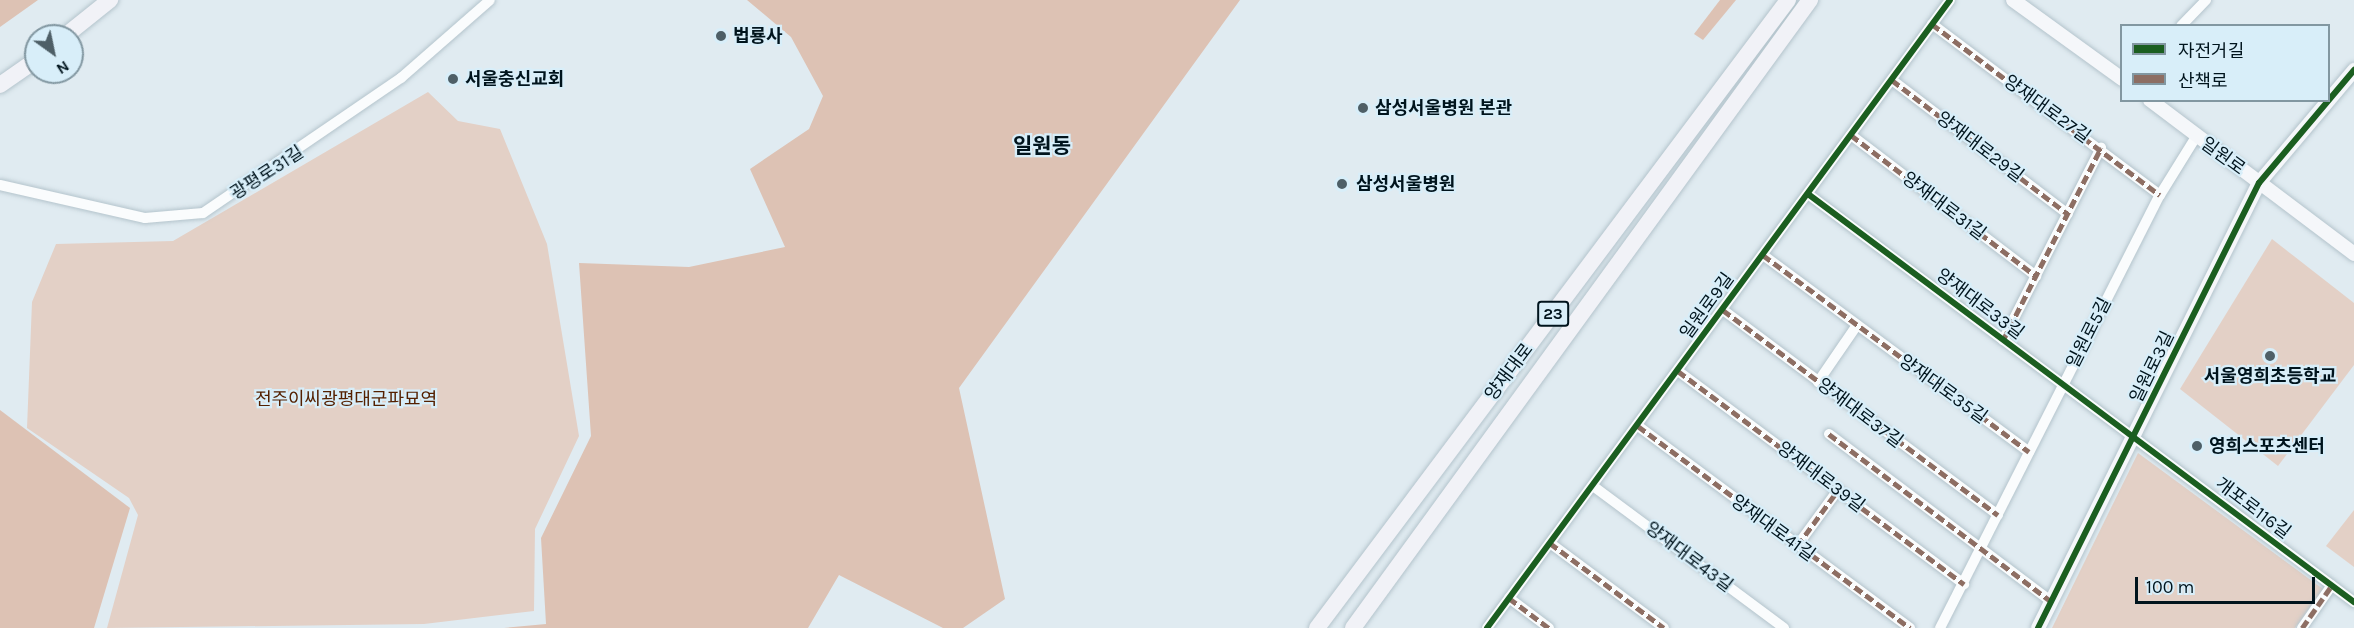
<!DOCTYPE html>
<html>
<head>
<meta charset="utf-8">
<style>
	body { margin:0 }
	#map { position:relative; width:2354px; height:628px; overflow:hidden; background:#e0ebf1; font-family:Karla,"Noto Sans KR",sans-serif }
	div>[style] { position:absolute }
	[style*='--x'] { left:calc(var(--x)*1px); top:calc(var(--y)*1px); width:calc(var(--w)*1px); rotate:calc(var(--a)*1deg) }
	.green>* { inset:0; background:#e3d0c6 }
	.forest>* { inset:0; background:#ddc2b4 }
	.roads { filter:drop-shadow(0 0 2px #b4c4cc) drop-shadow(0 0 2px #b4c4cc) }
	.street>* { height:10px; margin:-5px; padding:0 5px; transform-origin:5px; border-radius:5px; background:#fafcfd }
	.secondary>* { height:14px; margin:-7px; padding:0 7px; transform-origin:7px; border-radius:7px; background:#f5f7fa }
	.primary>* { height:16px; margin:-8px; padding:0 8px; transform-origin:8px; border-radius:8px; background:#f1f2f7 }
	.quiet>* { height:4.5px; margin-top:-2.25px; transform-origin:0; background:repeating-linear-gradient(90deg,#8d6e63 0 9px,transparent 0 13.5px) }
	.cycleway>* { height:6px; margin:-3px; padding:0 3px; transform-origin:3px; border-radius:3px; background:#1b5e20 }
	.dots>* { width:16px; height:16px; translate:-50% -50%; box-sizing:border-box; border:3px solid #d8eef9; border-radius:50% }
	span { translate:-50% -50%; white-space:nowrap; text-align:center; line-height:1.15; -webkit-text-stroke:4.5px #d8eef9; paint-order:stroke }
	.shield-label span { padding:2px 4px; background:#d8eef9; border:2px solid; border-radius:4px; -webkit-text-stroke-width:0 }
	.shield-label { font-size:16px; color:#00141d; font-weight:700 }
	.poi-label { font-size:18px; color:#00141d; font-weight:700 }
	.left { translate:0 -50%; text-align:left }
	.street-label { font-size:18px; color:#00141d }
	.park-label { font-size:18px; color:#542000 }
	.quarter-label { font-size:21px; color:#00141d; font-weight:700 }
	.legend { position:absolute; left:2120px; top:24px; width:210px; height:78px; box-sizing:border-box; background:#d8eef9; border:2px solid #8297a1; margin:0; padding:8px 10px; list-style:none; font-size:18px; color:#00141d }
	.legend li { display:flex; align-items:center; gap:12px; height:30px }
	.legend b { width:30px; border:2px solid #8297a1 }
	.north { position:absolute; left:24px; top:24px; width:60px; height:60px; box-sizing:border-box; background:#d8eef9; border:2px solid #8297a1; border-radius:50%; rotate:147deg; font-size:16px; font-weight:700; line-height:24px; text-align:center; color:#00141d }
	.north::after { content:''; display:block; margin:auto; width:21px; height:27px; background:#4e5f67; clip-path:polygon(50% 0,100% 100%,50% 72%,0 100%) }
	.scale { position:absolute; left:2135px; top:577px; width:180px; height:27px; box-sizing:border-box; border:3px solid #00141d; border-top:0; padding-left:8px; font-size:18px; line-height:21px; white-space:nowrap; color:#00141d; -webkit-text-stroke:4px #d8eef9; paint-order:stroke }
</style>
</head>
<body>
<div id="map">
	<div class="green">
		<i style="clip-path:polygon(428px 92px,458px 121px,500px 129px,547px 244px,579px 436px,535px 529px,534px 611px,424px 624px,107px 628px,138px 515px,129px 498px,27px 428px,32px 302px,56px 244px,173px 241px)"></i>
		<i style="clip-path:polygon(2272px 239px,2354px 303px,2354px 365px,2278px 466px,2180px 389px)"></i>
		<i style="clip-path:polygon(2138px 453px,2323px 589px,2295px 628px,2052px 628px)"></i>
		<i style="clip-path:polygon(2354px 510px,2354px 567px,2326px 546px)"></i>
	</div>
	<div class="forest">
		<i style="clip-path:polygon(0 0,38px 0,0 27px)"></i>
		<i style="clip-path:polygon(747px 0,1240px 0,959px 388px,1005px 599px,963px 628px,943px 628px,839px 575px,808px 628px,504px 628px,546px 624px,541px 538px,591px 436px,579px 263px,689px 267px,785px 247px,750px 169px,809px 129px,823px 96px,791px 37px)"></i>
		<i style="clip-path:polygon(1720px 0,1736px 0,1703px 40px,1694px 34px)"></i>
		<i style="clip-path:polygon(0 410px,130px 508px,94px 628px,0 628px)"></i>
	</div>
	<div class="roads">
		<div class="street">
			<i style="--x:1932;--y:24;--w:285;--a:36.9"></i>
			<i style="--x:2181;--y:26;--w:36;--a:-46"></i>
			<i style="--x:1892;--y:80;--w:221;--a:37.3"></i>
			<i style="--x:1851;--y:135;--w:233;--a:37.3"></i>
			<i style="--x:0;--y:185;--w:149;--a:12.8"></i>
			<i style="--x:145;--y:218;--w:58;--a:-4.9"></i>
			<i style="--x:203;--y:213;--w:240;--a:-34.3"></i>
			<i style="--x:401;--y:78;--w:118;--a:-41.2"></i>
			<i style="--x:1808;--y:194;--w:682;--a:36.77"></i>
			<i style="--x:1763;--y:255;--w:331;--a:36.5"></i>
			<i style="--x:1723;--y:310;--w:343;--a:36.7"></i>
			<i style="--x:2003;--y:340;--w:216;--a:-63"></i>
			<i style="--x:1678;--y:371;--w:357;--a:36.7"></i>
			<i style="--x:1818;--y:382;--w:69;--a:-55.6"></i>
			<i style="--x:1638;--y:426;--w:339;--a:36.6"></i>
			<i style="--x:1829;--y:434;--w:278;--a:37"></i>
			<i style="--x:1593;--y:486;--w:238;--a:36.6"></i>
			<i style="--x:1550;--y:543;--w:142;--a:36.7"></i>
			<i style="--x:1797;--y:546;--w:69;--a:-53.8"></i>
			<i style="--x:1509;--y:598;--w:50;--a:36.9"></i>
			<i style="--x:1487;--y:628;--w:780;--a:-53.6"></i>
			<i style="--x:1940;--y:628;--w:486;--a:-63.1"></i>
			<i style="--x:2160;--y:195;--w:68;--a:-58.2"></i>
			<i style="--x:2302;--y:628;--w:52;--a:-55.1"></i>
		</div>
		<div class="secondary">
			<i style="--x:2013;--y:0;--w:135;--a:35.9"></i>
			<i style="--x:2150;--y:100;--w:256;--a:37"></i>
			<i style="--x:2038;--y:628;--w:497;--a:-63.6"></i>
			<i style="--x:2259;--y:183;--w:148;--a:-49.9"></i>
		</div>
		<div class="primary">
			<i style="--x:65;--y:36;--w:58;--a:-38.7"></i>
			<i style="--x:0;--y:85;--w:44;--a:-34.8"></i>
			<i style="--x:1317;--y:628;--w:785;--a:-53.13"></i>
			<i style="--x:1353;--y:628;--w:777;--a:-53.96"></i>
		</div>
	</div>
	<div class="quiet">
		<i style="--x:1932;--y:24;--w:285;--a:36.9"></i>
		<i style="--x:1892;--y:80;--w:221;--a:37.3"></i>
		<i style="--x:1851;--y:135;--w:233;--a:37.3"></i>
		<i style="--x:1763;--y:255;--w:331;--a:36.5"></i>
		<i style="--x:1723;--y:310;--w:343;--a:36.7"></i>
		<i style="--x:2003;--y:340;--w:216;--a:-63"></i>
		<i style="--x:1678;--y:371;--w:357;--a:36.7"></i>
		<i style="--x:1638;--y:426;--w:339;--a:36.6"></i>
		<i style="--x:1829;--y:434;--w:278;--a:37"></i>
		<i style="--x:1550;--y:543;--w:142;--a:36.7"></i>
		<i style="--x:1797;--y:546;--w:69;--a:-53.8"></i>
		<i style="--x:1509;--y:598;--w:50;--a:36.9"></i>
		<i style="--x:2302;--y:628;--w:52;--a:-55.1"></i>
	</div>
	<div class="cycleway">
		<i style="--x:1808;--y:194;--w:682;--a:36.77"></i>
		<i style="--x:1487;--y:628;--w:780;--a:-53.6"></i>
		<i style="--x:2038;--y:628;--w:497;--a:-63.6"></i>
		<i style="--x:2259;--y:183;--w:148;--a:-49.9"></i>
	</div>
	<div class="dots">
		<i style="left:721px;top:36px;background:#4e5f67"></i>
		<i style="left:453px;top:79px;background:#4e5f67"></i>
		<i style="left:1363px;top:108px;background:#4e5f67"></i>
		<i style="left:1342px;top:184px;background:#4e5f67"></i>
		<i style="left:2270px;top:356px;background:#4e5f67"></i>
		<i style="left:2197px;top:446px;background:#4e5f67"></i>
	</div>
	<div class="shield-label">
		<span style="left:1553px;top:314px">23</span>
	</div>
	<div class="poi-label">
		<span class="left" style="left:733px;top:36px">법룡사</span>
		<span class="left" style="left:465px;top:79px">서울충신교회</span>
		<span class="left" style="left:1375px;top:108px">삼성서울병원 본관</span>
		<span class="left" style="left:1356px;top:184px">삼성서울병원</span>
		<span style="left:2270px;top:376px">서울영희초등학교</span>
		<span class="left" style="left:2209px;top:446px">영희스포츠센터</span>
	</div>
	<div class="street-label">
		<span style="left:2047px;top:109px;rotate:36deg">양재대로27길</span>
		<span style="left:1980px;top:147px;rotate:37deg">양재대로29길</span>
		<span style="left:2223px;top:156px;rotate:36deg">일원로</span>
		<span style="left:267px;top:173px;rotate:-33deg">광평로31길</span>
		<span style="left:1944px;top:206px;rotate:37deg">양재대로31길</span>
		<span style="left:1980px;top:304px;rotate:37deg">양재대로33길</span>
		<span style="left:1707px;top:306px;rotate:-54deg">일원로9길</span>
		<span style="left:2089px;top:333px;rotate:-63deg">일원로5길</span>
		<span style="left:2152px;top:367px;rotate:-64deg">일원로3길</span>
		<span style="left:1509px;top:372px;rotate:-53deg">양재대로</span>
		<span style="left:1943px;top:389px;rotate:36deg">양재대로35길</span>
		<span style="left:1860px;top:413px;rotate:37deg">양재대로37길</span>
		<span style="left:1821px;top:477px;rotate:37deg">양재대로39길</span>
		<span style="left:2253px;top:508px;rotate:37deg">개포로116길</span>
		<span style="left:1773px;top:528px;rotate:36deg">양재대로41길</span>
		<span style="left:1689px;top:557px;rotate:37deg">양재대로43길</span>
	</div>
	<div class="park-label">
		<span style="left:346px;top:399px">전주이씨광평대군파묘역</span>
	</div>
	<div class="quarter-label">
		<span style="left:1042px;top:146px">일원동</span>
	</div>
	<ul class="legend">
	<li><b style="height:8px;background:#1b5e20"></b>자전거길</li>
	<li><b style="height:8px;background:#8d6e63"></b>산책로</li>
	</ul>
	<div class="north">N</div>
	<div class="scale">100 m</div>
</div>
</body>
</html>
